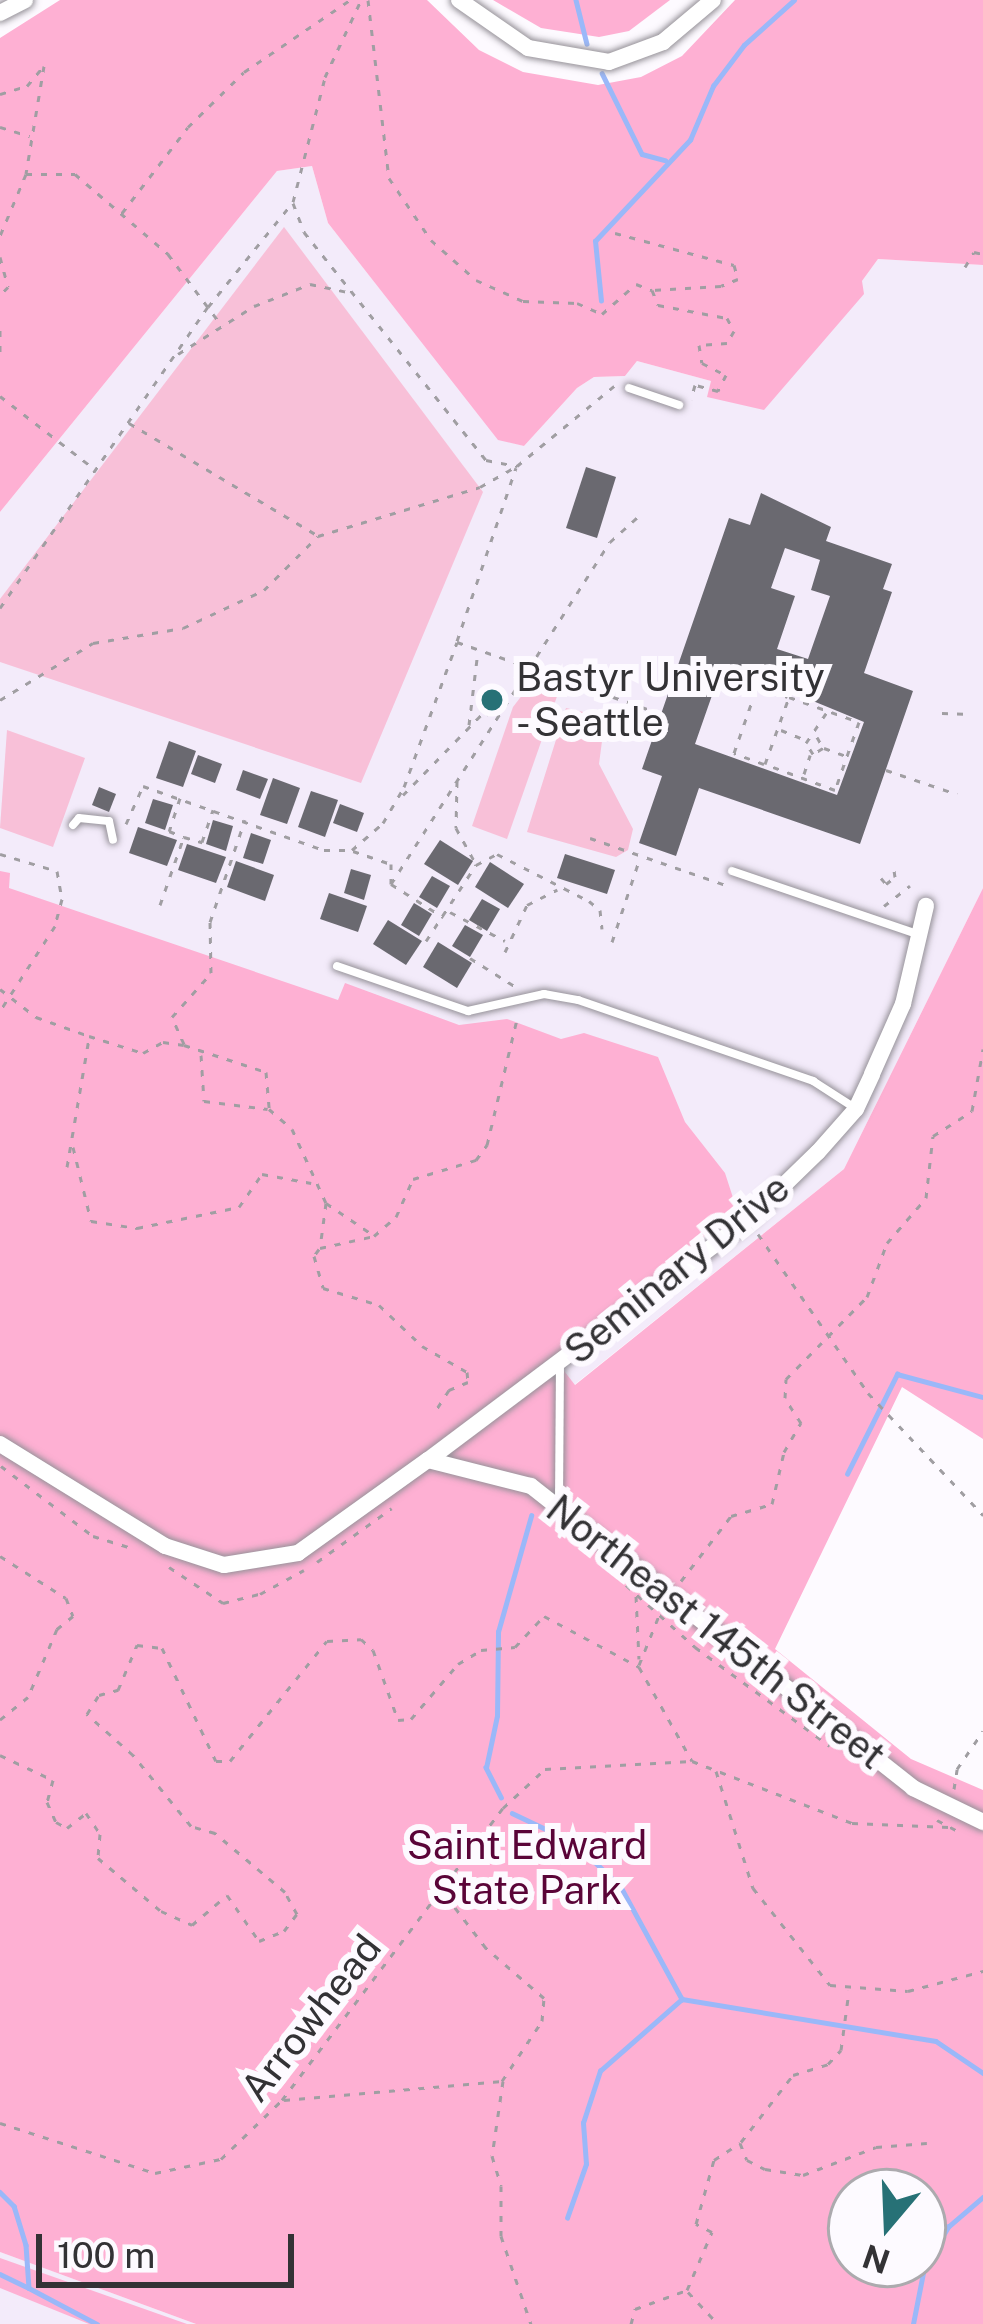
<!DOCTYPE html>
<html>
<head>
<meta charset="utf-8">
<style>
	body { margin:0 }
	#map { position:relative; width:983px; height:2324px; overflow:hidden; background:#fdfaff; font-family:"Public Sans",sans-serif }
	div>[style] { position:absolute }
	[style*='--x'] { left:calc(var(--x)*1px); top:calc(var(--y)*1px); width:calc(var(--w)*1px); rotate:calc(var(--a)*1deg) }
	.built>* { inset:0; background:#f3ebfa }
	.green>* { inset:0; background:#f8c0d8 }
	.forest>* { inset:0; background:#feb0d3 }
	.stream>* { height:4.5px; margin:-2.25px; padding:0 2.25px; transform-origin:2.25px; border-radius:2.25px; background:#9ab8f9 }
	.building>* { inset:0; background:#6a6970 }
	.path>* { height:3px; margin-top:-1.5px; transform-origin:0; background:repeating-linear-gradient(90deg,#a09ea2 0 6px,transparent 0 15px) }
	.roads { filter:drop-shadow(0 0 3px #969299) drop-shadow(0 0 3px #969299) }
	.service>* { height:8px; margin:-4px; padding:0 4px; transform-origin:4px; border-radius:4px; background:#fff }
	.minor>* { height:16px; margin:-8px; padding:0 8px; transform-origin:8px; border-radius:8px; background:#fff }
	.dots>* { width:33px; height:33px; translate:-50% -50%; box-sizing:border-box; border:6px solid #fdfaff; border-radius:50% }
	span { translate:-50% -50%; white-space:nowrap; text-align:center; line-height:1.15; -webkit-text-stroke:12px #fdfaff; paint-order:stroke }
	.poi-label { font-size:39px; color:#333235 }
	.left { translate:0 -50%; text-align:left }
	.street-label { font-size:39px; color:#333235 }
	.park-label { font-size:39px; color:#5a0438 }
	.north { position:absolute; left:827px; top:2168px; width:120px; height:120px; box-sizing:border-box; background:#fdfaff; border:3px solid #acaaae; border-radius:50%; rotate:199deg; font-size:33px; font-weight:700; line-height:48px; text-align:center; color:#333235 }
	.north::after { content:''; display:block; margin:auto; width:42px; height:54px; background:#277176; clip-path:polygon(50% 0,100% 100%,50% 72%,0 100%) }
	.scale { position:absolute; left:36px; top:2234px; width:258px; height:54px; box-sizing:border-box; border:6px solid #333235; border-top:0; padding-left:15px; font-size:36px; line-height:42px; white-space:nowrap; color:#333235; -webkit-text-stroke:9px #fdfaff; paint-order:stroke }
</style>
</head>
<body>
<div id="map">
	<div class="built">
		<i style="clip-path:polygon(312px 166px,328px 223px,498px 439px,524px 446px,577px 388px,594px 377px,625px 376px,637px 361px,711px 381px,708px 397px,862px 281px,878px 259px,983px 265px,983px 888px,844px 1169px,574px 1385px,512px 1304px,0 1347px,0 512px,277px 171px)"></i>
		<i style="clip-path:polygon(0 2252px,196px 2324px,0 2324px)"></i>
	</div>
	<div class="green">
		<i style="clip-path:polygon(284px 227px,483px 492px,361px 783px,0 662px,0 599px)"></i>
		<i style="clip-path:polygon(536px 677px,561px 685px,507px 839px,472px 826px,513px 707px)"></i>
		<i style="clip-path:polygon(566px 708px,592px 714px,604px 726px,599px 764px,633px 829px,628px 850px,616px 857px,527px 832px)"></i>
		<i style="clip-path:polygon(7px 730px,85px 758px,53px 847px,0 828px)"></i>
	</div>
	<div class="forest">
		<i style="clip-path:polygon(60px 0,427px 0,479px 50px,523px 72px,598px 85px,641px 77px,682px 56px,735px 0,983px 0,983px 265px,878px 259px,862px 281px,864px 294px,764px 410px,707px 397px,711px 381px,637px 361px,625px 376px,594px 377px,577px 388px,524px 446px,498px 440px,328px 223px,312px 166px,277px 171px,0 512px,0 38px)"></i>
		<i style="clip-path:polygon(493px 0,670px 0,629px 31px,599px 37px,541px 28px)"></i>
		<i style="clip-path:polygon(evenodd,0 871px,10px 873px,9px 888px,338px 1000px,345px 983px,459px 1025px,507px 1019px,561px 1039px,584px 1033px,658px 1057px,685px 1122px,725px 1173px,737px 1210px,554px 1358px,575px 1385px,844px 1169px,983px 888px,983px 1439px,902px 1387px,775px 1649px,911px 1759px,983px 1790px,983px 2324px,196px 2324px,0 2252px,0 871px,851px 2192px,923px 2192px,923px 2264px,851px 2264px,851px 2192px)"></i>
		<i style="clip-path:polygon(0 2258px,187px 2324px,89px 2324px,0 2288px)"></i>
	</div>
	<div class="stream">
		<i style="--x:576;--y:0;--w:45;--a:76"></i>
		<i style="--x:602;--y:73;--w:90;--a:63.7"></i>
		<i style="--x:642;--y:154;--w:24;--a:15"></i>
		<i style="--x:601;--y:301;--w:60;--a:-95.7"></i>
		<i style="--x:595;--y:241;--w:139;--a:-46.8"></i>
		<i style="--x:690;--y:140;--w:59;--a:-66.9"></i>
		<i style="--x:713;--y:86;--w:51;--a:-52.9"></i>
		<i style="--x:744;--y:45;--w:67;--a:-42"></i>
		<i style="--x:847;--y:1474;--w:112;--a:-63.4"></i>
		<i style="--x:897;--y:1374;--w:89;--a:15"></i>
		<i style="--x:501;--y:1798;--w:34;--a:-117"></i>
		<i style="--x:486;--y:1768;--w:53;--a:-78.1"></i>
		<i style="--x:497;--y:1716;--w:84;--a:-89.3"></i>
		<i style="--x:498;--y:1632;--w:121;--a:-74.1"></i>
		<i style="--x:512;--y:1813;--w:70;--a:25.5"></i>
		<i style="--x:575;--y:1843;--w:64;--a:43.7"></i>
		<i style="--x:621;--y:1887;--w:128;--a:61.4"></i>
		<i style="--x:682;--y:1999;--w:257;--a:9.4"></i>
		<i style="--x:936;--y:2041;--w:57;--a:34.2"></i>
		<i style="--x:0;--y:2192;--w:20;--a:45"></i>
		<i style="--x:14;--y:2206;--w:41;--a:72.9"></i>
		<i style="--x:26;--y:2245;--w:43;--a:86"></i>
		<i style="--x:29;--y:2288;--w:77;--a:27.9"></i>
		<i style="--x:567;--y:2218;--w:57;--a:-70.6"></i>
		<i style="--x:586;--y:2164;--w:41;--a:-94.2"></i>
		<i style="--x:583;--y:2123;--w:55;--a:-71.9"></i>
		<i style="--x:600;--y:2071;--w:109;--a:-41.3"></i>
		<i style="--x:0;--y:2274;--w:30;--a:26"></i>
		<i style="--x:913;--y:2324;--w:57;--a:-78.9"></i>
		<i style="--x:924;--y:2268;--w:48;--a:-59.7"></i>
		<i style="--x:948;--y:2227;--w:46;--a:-40.6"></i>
	</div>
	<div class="building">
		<i style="clip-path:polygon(586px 467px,616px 477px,597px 538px,566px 528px)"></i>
		<i style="clip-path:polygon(evenodd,761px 493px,831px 527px,826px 541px,892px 564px,883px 589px,892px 592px,864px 673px,913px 691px,860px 844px,699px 788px,676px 856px,639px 843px,662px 776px,642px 769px,729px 518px,750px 525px,761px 493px,785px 548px,820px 560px,811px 590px,830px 596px,808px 659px,777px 649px,795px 596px,771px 588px,785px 548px,761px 493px,723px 664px,864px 722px,837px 795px,695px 744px,723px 664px)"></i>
		<i style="clip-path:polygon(169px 741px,196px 751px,183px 787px,156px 778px)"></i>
		<i style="clip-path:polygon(198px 755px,222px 764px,215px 783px,191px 774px)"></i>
		<i style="clip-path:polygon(243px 770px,268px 779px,260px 799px,236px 790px)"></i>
		<i style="clip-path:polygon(273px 778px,300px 788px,287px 824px,260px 815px)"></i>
		<i style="clip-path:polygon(99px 787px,116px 794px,109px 812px,92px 805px)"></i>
		<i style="clip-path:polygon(311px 791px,338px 800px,325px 837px,298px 827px)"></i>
		<i style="clip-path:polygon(153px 799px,173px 805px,165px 830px,145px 823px)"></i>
		<i style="clip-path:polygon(340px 804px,364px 813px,357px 832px,333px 823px)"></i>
		<i style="clip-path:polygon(213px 820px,233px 826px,226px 851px,206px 844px)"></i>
		<i style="clip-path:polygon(138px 827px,177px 840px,167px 866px,129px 853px)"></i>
		<i style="clip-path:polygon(251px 833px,271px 840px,263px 864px,243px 858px)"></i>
		<i style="clip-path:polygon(440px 840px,473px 861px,458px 885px,424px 864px)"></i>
		<i style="clip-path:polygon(187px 844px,226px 857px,216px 883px,178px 870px)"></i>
		<i style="clip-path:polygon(565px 854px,615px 870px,607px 894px,557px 878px)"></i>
		<i style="clip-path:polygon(236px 861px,274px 875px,265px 901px,227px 887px)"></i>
		<i style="clip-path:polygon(490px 862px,524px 884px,508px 908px,475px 887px)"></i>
		<i style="clip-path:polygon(351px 869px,371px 875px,364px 900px,344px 893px)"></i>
		<i style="clip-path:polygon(432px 876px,450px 886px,437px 908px,419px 897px)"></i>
		<i style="clip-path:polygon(329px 893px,367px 906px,358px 932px,320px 919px)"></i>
		<i style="clip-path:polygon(482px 899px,500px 909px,487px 931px,469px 920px)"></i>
		<i style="clip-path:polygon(414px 903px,432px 914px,419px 936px,401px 925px)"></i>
		<i style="clip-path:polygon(388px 920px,422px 941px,406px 965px,373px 944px)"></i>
		<i style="clip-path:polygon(465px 925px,483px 935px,470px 957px,452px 946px)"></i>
		<i style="clip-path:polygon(438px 942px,472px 963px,457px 988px,423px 967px)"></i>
	</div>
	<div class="path">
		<i style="--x:368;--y:0;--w:179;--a:83.3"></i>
		<i style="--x:389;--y:178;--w:75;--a:55.9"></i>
		<i style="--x:431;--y:240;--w:60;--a:41.6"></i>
		<i style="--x:476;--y:280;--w:51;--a:24.1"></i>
		<i style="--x:523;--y:301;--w:54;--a:2.1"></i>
		<i style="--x:577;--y:303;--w:27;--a:24"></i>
		<i style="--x:602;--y:314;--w:45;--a:-41.4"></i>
		<i style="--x:636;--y:284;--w:17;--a:21"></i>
		<i style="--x:0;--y:94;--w:28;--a:-17"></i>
		<i style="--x:27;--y:86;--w:26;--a:-50"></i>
		<i style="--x:44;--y:66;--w:109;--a:99.5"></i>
		<i style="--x:26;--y:174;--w:67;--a:112.8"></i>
		<i style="--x:0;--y:127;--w:31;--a:17"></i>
		<i style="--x:26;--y:174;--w:49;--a:0"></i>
		<i style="--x:75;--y:174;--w:123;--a:40.7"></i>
		<i style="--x:168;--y:254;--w:90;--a:53.1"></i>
		<i style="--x:293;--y:203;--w:31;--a:69"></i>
		<i style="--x:304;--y:232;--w:292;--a:51.4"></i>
		<i style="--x:486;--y:460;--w:32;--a:11"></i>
		<i style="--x:517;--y:466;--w:126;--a:-39.5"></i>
		<i style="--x:122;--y:213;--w:108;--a:-52.5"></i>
		<i style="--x:188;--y:127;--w:78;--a:-44.5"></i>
		<i style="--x:244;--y:72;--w:128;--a:-34.2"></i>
		<i style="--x:615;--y:233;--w:123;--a:15.1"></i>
		<i style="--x:734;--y:265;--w:15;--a:74"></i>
		<i style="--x:738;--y:279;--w:18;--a:158"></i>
		<i style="--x:721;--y:286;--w:69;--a:176.7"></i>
		<i style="--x:652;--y:290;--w:16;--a:68"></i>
		<i style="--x:658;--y:305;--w:70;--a:10.7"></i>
		<i style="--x:727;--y:318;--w:15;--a:62"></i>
		<i style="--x:734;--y:331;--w:14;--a:120"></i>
		<i style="--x:727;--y:343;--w:28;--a:176"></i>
		<i style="--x:699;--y:345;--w:18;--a:81"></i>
		<i style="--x:702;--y:363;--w:27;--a:27"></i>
		<i style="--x:726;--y:375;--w:18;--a:117"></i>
		<i style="--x:718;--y:391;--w:24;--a:-165"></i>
		<i style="--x:695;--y:385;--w:15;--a:106"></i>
		<i style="--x:0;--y:257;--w:31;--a:75"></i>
		<i style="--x:8;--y:287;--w:11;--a:135"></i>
		<i style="--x:965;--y:267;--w:17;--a:-59"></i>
		<i style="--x:974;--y:252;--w:9;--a:13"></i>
		<i style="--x:0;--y:330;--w:25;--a:90"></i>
		<i style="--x:178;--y:354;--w:90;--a:-32.3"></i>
		<i style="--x:254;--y:306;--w:60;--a:-21.4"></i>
		<i style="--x:310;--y:284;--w:39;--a:12"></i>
		<i style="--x:0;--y:396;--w:118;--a:37.7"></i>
		<i style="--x:129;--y:423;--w:219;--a:30.8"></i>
		<i style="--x:0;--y:608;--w:366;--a:-55.4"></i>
		<i style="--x:208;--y:307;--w:135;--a:-51"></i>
		<i style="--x:293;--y:202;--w:129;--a:-75.6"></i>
		<i style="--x:325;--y:77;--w:85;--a:-64.9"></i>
		<i style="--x:457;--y:641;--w:183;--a:-71.2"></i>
		<i style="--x:789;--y:697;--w:74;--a:19.7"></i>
		<i style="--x:859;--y:722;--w:72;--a:109.4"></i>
		<i style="--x:835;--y:790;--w:75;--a:-159.6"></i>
		<i style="--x:765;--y:764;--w:71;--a:-70.3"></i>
		<i style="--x:0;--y:700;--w:109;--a:-31.5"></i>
		<i style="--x:93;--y:643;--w:91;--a:-9.5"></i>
		<i style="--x:183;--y:628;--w:89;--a:-25.1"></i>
		<i style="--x:264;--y:590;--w:76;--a:-45"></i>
		<i style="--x:318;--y:536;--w:169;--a:-16.8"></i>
		<i style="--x:480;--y:487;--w:43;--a:-29.6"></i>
		<i style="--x:942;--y:713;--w:29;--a:2"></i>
		<i style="--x:469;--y:725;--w:75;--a:-83.1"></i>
		<i style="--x:781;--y:730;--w:27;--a:22"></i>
		<i style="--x:817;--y:737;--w:13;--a:61"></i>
		<i style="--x:823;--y:748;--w:12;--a:149"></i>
		<i style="--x:813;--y:754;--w:13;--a:-122"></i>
		<i style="--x:806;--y:743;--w:36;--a:-56"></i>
		<i style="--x:824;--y:748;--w:29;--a:20"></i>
		<i style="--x:764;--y:764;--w:32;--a:-160"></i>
		<i style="--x:734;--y:753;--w:70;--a:-70.8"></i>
		<i style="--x:757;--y:687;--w:32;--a:18"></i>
		<i style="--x:886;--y:770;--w:75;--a:18.7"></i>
		<i style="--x:804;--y:774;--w:20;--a:-72"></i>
		<i style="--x:457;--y:781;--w:47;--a:91.2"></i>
		<i style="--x:456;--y:828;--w:39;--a:61"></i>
		<i style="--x:403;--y:795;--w:117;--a:-45.7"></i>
		<i style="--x:485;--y:711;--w:11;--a:45"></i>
		<i style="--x:180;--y:798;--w:35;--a:108"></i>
		<i style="--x:169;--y:831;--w:16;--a:22"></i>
		<i style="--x:184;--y:837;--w:19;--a:16"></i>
		<i style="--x:202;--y:842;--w:34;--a:-71"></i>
		<i style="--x:126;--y:824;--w:42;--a:-65.9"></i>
		<i style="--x:143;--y:786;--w:192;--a:19.5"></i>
		<i style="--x:324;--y:850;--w:28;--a:0"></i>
		<i style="--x:352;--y:850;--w:41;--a:-41.1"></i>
		<i style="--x:383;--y:823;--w:42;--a:-59.7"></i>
		<i style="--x:404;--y:787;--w:154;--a:-69.9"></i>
		<i style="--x:457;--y:642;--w:216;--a:19.4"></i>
		<i style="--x:590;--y:838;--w:144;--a:19.1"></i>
		<i style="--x:353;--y:851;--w:40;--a:18.9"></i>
		<i style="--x:391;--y:864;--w:20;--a:90"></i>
		<i style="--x:391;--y:884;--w:62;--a:32.4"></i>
		<i style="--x:0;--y:854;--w:59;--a:16.6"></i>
		<i style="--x:57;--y:871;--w:28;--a:80"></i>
		<i style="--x:62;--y:899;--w:28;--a:105"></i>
		<i style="--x:55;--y:926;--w:101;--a:122.9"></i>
		<i style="--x:881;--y:878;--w:8;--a:50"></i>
		<i style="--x:886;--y:884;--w:11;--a:-38"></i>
		<i style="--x:895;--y:877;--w:14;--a:-98"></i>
		<i style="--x:391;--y:884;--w:406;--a:-57.4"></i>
		<i style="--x:610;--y:542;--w:40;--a:-42"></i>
		<i style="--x:160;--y:905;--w:70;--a:-70.8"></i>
		<i style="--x:884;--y:906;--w:33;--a:-38"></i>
		<i style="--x:450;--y:912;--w:62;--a:27.8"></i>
		<i style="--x:426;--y:941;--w:91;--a:-56.7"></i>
		<i style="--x:476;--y:865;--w:24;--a:-28"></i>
		<i style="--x:497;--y:854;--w:103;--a:27.1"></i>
		<i style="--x:589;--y:901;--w:14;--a:39"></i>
		<i style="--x:600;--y:910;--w:19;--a:84"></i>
		<i style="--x:612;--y:942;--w:89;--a:-71.6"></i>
		<i style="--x:505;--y:952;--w:52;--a:-64.9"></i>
		<i style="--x:527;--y:905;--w:34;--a:-27"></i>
		<i style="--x:470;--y:958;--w:54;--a:32.2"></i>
		<i style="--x:0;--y:989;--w:46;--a:37.9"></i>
		<i style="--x:36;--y:1017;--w:56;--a:19.7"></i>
		<i style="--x:89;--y:1036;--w:57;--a:17.5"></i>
		<i style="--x:143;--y:1053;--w:23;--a:-29"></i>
		<i style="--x:163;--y:1042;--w:21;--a:8"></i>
		<i style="--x:184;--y:1045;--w:86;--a:18.2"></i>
		<i style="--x:266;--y:1072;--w:37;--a:85"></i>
		<i style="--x:269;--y:1109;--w:30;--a:41"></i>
		<i style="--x:292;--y:1129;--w:81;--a:65.3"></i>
		<i style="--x:326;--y:1203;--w:45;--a:97.6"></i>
		<i style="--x:320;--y:1248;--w:55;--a:-12.5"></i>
		<i style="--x:374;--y:1236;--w:29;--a:-41"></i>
		<i style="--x:396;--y:1217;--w:42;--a:-65.9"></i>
		<i style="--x:413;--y:1179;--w:66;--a:-16.8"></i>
		<i style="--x:476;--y:1160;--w:19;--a:-54"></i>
		<i style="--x:487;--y:1145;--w:134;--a:-76.6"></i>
		<i style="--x:184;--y:1044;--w:30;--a:-114"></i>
		<i style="--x:172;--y:1017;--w:59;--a:-48.4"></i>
		<i style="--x:211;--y:973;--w:51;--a:-91.1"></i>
		<i style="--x:210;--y:922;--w:108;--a:-71.1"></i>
		<i style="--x:201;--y:1055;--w:46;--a:86.3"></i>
		<i style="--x:204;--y:1101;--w:64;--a:7.2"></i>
		<i style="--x:73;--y:1147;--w:76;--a:76.3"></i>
		<i style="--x:91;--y:1221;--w:47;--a:8.7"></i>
		<i style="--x:137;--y:1228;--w:104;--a:-11.6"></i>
		<i style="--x:239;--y:1207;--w:40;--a:-55.1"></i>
		<i style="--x:262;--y:1174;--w:50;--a:10.4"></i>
		<i style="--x:67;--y:1167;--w:131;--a:-80.3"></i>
		<i style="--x:326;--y:1203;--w:57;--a:34.2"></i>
		<i style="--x:758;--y:1234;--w:193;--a:55.3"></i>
		<i style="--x:868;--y:1393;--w:168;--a:46.7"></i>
		<i style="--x:319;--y:1249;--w:9;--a:126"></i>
		<i style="--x:314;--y:1256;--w:33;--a:74"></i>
		<i style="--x:323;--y:1288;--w:59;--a:16.9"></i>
		<i style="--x:379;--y:1305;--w:59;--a:43.6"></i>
		<i style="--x:422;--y:1346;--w:52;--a:30"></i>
		<i style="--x:467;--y:1372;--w:10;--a:84"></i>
		<i style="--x:468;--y:1382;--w:21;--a:157"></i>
		<i style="--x:449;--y:1390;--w:24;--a:123"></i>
		<i style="--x:1;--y:1466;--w:116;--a:37.3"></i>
		<i style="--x:93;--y:1536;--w:44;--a:17.2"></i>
		<i style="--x:0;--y:1556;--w:78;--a:32.5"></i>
		<i style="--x:66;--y:1598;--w:19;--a:69"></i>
		<i style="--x:73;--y:1616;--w:21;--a:141"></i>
		<i style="--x:57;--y:1629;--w:74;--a:113.1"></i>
		<i style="--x:28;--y:1697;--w:36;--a:141"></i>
		<i style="--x:317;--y:1562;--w:92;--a:-35.8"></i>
		<i style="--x:169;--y:1567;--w:65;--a:33.7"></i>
		<i style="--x:223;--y:1603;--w:38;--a:-14"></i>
		<i style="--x:260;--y:1594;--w:50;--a:-28.6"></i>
		<i style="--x:681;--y:1581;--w:82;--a:-52.4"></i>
		<i style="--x:731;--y:1516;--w:43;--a:-16.3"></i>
		<i style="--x:772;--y:1504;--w:53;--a:-77"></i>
		<i style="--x:784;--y:1452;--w:34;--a:-60"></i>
		<i style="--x:801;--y:1423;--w:30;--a:-123"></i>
		<i style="--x:785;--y:1398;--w:19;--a:-87"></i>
		<i style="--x:786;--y:1379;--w:115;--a:-45.4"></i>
		<i style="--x:867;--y:1297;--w:58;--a:-69.7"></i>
		<i style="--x:887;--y:1243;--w:60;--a:-49.1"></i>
		<i style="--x:926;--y:1198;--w:62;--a:-83.6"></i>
		<i style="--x:933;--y:1136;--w:46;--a:-32.7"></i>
		<i style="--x:972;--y:1111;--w:63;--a:-79.9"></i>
		<i style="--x:626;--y:1585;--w:93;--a:41.9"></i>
		<i style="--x:695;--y:1647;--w:167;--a:36.3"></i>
		<i style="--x:636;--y:1596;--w:63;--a:87.3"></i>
		<i style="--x:639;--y:1665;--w:61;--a:-68"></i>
		<i style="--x:0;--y:1755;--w:59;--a:25.3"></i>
		<i style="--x:53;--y:1780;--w:23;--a:105"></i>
		<i style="--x:47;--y:1802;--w:22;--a:66"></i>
		<i style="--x:56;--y:1822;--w:13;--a:29"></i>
		<i style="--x:67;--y:1828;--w:24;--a:-38"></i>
		<i style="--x:86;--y:1813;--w:25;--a:56"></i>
		<i style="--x:100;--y:1834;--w:24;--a:95"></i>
		<i style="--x:98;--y:1858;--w:82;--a:40.1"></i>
		<i style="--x:161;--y:1911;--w:34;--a:24"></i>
		<i style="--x:192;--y:1925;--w:46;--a:-40.6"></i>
		<i style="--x:227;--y:1895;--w:56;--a:55.2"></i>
		<i style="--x:259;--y:1941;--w:27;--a:-22"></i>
		<i style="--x:284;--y:1931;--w:21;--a:-53"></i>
		<i style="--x:297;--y:1914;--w:25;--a:-119"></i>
		<i style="--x:285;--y:1892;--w:92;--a:-139.9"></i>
		<i style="--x:215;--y:1833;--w:25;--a:-164"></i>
		<i style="--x:191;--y:1826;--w:92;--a:-129.2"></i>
		<i style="--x:133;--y:1755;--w:62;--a:-138.3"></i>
		<i style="--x:87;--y:1714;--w:22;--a:-58"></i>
		<i style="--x:99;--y:1695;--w:20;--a:-15"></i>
		<i style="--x:118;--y:1690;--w:49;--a:-67.1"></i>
		<i style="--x:137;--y:1645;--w:25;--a:7"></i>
		<i style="--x:162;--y:1648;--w:125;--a:64.5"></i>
		<i style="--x:216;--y:1761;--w:14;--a:0"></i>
		<i style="--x:230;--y:1761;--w:154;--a:-51.1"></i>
		<i style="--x:327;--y:1641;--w:34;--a:-3"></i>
		<i style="--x:361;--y:1639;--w:16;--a:43"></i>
		<i style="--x:373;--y:1650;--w:74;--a:70.3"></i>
		<i style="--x:398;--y:1720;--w:13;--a:-4"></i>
		<i style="--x:411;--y:1719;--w:72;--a:-49.5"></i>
		<i style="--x:458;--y:1664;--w:27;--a:-31"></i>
		<i style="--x:481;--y:1650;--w:34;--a:-5"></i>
		<i style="--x:515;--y:1647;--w:42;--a:-46.9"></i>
		<i style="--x:544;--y:1616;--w:108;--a:28.2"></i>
		<i style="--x:639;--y:1667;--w:108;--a:60.6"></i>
		<i style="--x:716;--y:1771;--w:123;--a:72.5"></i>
		<i style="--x:753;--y:1888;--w:124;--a:51.6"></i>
		<i style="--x:830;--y:1985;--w:78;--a:4.4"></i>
		<i style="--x:908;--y:1991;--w:78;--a:-14.9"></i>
		<i style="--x:954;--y:1789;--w:20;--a:-81"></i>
		<i style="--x:957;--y:1769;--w:46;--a:-55.6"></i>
		<i style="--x:937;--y:1820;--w:26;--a:28"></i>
		<i style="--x:503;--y:2081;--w:76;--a:98.3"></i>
		<i style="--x:492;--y:2156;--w:31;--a:73"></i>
		<i style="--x:501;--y:2186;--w:50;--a:90"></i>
		<i style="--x:501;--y:2236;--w:93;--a:71.2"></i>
		<i style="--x:284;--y:2100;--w:219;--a:-5"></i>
		<i style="--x:502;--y:2081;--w:72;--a:-56.3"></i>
		<i style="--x:542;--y:2021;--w:23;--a:-85"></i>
		<i style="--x:544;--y:1998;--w:77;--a:-139.2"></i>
		<i style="--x:486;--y:1948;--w:71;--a:-127.5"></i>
		<i style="--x:0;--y:2123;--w:163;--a:17.9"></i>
		<i style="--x:155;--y:2173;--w:67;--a:-12"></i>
		<i style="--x:221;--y:2159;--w:85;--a:-44"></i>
		<i style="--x:282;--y:2100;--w:366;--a:-52.9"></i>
		<i style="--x:503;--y:1808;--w:57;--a:-42.9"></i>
		<i style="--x:545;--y:1769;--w:147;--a:-3.1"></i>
		<i style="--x:692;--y:1761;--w:172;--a:21.2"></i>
		<i style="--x:852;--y:1823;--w:97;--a:2.4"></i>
		<i style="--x:741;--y:2142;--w:85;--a:-52.2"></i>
		<i style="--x:793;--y:2075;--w:37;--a:-17"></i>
		<i style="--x:828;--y:2064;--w:19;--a:-47"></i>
		<i style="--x:841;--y:2050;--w:60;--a:-82.3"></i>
		<i style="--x:688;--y:2292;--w:44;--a:46.8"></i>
		<i style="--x:631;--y:2324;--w:16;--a:-75"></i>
		<i style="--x:635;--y:2309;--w:55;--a:-20.1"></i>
		<i style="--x:687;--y:2290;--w:63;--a:-66.7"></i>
		<i style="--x:712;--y:2232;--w:18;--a:-153"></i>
		<i style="--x:696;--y:2224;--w:66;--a:-74.3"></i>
		<i style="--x:714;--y:2160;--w:31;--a:-33"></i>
		<i style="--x:740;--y:2143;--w:18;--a:68"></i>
		<i style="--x:747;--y:2160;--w:20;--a:27"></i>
		<i style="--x:765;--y:2169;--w:38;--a:9"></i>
		<i style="--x:803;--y:2175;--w:78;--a:-21"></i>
		<i style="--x:876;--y:2147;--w:51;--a:-4.5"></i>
	</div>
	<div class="roads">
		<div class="service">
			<i style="--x:629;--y:388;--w:53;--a:18.8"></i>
			<i style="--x:73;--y:825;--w:9;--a:-49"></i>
			<i style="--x:79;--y:818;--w:30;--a:6"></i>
			<i style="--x:109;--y:821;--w:19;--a:78"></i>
			<i style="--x:732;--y:871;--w:195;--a:18.8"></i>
			<i style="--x:337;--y:966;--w:139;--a:19"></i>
			<i style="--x:468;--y:1011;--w:78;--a:-12.6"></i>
			<i style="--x:544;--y:994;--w:35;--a:10"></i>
			<i style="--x:578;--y:1000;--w:249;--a:19"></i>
			<i style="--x:813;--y:1081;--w:50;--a:32.7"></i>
			<i style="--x:559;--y:1504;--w:140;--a:-89.6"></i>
		</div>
		<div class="minor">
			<i style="--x:459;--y:0;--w:84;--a:34.8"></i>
			<i style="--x:528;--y:48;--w:82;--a:9.8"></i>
			<i style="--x:609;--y:62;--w:58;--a:-20.3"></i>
			<i style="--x:663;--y:42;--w:65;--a:-40"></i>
			<i style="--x:0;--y:13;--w:28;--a:-27"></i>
			<i style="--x:0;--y:1444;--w:194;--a:31.7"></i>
			<i style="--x:165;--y:1546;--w:62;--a:17.9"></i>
			<i style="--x:224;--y:1565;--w:75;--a:-9.2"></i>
			<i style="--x:298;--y:1553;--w:160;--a:-35.6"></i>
			<i style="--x:428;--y:1460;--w:106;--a:14.2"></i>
			<i style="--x:531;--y:1486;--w:487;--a:38.3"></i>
			<i style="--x:913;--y:1788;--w:78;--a:25.9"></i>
			<i style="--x:428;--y:1460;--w:401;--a:-36.9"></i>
			<i style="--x:749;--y:1219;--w:96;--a:-44.2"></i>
			<i style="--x:818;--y:1152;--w:57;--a:-48.5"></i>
			<i style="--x:856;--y:1109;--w:38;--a:-65"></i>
			<i style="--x:872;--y:1074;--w:77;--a:-66.1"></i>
			<i style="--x:903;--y:1004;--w:101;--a:-76.8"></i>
		</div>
	</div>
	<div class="dots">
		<i style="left:492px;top:700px;background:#277176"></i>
	</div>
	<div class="poi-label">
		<span class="left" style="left:516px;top:700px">Bastyr University<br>- Seattle</span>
	</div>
	<div class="street-label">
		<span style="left:677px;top:1269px;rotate:-39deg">Seminary Drive</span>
		<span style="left:716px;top:1632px;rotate:38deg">Northeast 145th Street</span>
		<span style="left:311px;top:2018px;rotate:-52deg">Arrowhead</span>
	</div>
	<div class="park-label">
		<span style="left:527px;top:1868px">Saint Edward<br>State Park</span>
	</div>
	<div class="north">N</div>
	<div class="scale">100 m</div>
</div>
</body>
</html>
